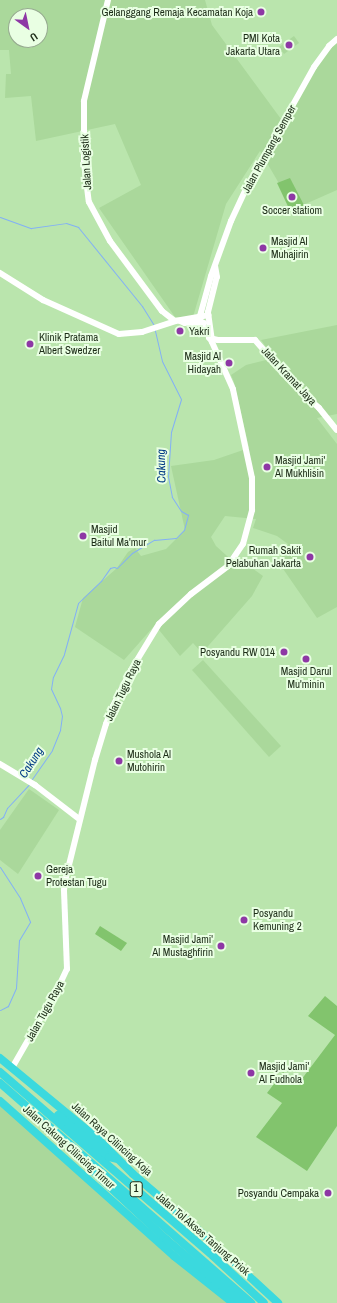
<!DOCTYPE html>
<html>
<head>
<meta charset="utf-8">
<style>
	body { margin:0 }
	#map { position:relative; width:337px; height:1303px; overflow:hidden; background:#bae5ad; font-family:"Archivo Narrow",sans-serif }
	div>[style] { position:absolute }
	[style*='--x'] { left:calc(var(--x)*1px); top:calc(var(--y)*1px); width:calc(var(--w)*1px); rotate:calc(var(--a)*1deg) }
	.built>* { inset:0; background:#aad89b }
	.green>* { inset:0; background:#82c46d }
	.stream>* { height:1px; margin:-0.5px; padding:0 0.5px; transform-origin:0.5px; border-radius:0.5px; background:#82b0f6 }
	.secondary>* { height:6px; margin:-3px; padding:0 3px; transform-origin:3px; border-radius:3px; background:#fff }
	.highway>* { height:8px; margin:-4px; padding:0 4px; transform-origin:4px; border-radius:4px; background:#3bd9de }
	.dots>* { width:11px; height:11px; translate:-50% -50%; box-sizing:border-box; border:2px solid #e9ffe3; border-radius:50% }
	span { translate:-50% -50%; white-space:nowrap; text-align:center; line-height:1.15; -webkit-text-stroke:4px #e9ffe3; paint-order:stroke }
	.shield-label span { padding:1px 3px; background:#e9ffe3; border:1px solid; border-radius:3px; -webkit-text-stroke-width:0 }
	.shield-label { font-size:10px; color:#1c2c17; font-weight:700 }
	.poi-label { font-size:11px; color:#1c2c17 }
	.right { translate:-100% -50%; text-align:right }
	.left { translate:0 -50%; text-align:left }
	.street-label { font-size:11px; color:#1c2c17 }
	.water-label { font-size:12px; color:#013a85; font-style:italic }
	.north { position:absolute; left:8px; top:8px; width:40px; height:40px; box-sizing:border-box; background:#e9ffe3; border:1px solid #97ab91; border-radius:50%; rotate:147deg; font-size:11px; font-weight:700; line-height:16px; text-align:center; color:#1c2c17 }
	.north::after { content:''; display:block; margin:auto; width:14px; height:18px; background:#8e38a5; clip-path:polygon(50% 0,100% 100%,50% 72%,0 100%) }
</style>
</head>
<body>
<div id="map">
	<div class="built">
		<i style="clip-path:polygon(evenodd,0 0,205px 0,212px 25px,281px 119px,327px 49px,337px 43px,337px 190px,294px 209px,260px 151px,226px 204px,193px 317px,175px 317px,99px 208px,141px 185px,115px 124px,36px 141px,31px 96px,5px 98px,6px 74px,11px 74px,9px 50px,0 50px,0 0,16px 16px,40px 16px,40px 40px,16px 40px,16px 16px)"></i>
		<i style="clip-path:polygon(294px 36px,299px 43px,284px 54px,279px 47px)"></i>
		<i style="clip-path:polygon(337px 325px,337px 414px,317px 418px,337px 444px,337px 607px,317px 618px,279px 563px,288px 544px,277px 536px,253px 528px,256px 519px,225px 516px,211px 537px,216px 546px,237px 565px,241px 560px,263px 576px,252px 596px,202px 653px,193px 643px,180px 656px,155px 625px,124px 660px,75px 627px,83px 598px,117px 568px,128px 552px,135px 548px,141px 556px,166px 549px,185px 530px,171px 466px,214px 460px,249px 448px,234px 382px,231px 375px,246px 365px,274px 358px,261px 340px)"></i>
		<i style="clip-path:polygon(203px 660px,281px 746px,269px 757px,192px 670px)"></i>
		<i style="clip-path:polygon(29px 789px,59px 810px,18px 874px,0 860px,0 830px)"></i>
		<i style="clip-path:polygon(0 1097px,230px 1303px,0 1303px)"></i>
	</div>
	<div class="green">
		<i style="clip-path:polygon(290px 178px,306px 209px,292px 215px,277px 183px)"></i>
		<i style="clip-path:polygon(100px 926px,127px 943px,121px 951px,95px 934px)"></i>
		<i style="clip-path:polygon(325px 996px,337px 1006px,337px 1126px,307px 1171px,256px 1137px,282px 1103px,267px 1093px,283px 1072px,298px 1084px,335px 1035px,308px 1016px)"></i>
	</div>
	<div class="stream">
		<i style="--x:0;--y:217;--w:33;--a:20"></i>
		<i style="--x:31;--y:228;--w:35;--a:-8"></i>
		<i style="--x:66;--y:223;--w:13;--a:18"></i>
		<i style="--x:78;--y:227;--w:102;--a:51"></i>
		<i style="--x:142;--y:306;--w:22;--a:58"></i>
		<i style="--x:32;--y:779;--w:35;--a:-55"></i>
		<i style="--x:52;--y:750;--w:22;--a:-68"></i>
		<i style="--x:60;--y:730;--w:14;--a:-82"></i>
		<i style="--x:62;--y:716;--w:8;--a:-104"></i>
		<i style="--x:60;--y:708;--w:21;--a:-115"></i>
		<i style="--x:51;--y:689;--w:12;--a:-81"></i>
		<i style="--x:53;--y:677;--w:25;--a:-64"></i>
		<i style="--x:64;--y:654;--w:53;--a:-74.6"></i>
		<i style="--x:78;--y:603;--w:32;--a:-44"></i>
		<i style="--x:101;--y:581;--w:16;--a:-55"></i>
		<i style="--x:110;--y:568;--w:4;--a:-14"></i>
		<i style="--x:114;--y:567;--w:3;--a:18"></i>
		<i style="--x:117;--y:568;--w:21;--a:-45"></i>
		<i style="--x:132;--y:553;--w:26;--a:-31"></i>
		<i style="--x:154;--y:540;--w:22;--a:-5"></i>
		<i style="--x:176;--y:538;--w:11;--a:-45"></i>
		<i style="--x:184;--y:530;--w:16;--a:-75"></i>
		<i style="--x:188;--y:515;--w:8;--a:-150"></i>
		<i style="--x:181;--y:511;--w:17;--a:-123"></i>
		<i style="--x:172;--y:497;--w:20;--a:-101"></i>
		<i style="--x:168;--y:477;--w:45;--a:-86.2"></i>
		<i style="--x:171;--y:432;--w:34;--a:-73"></i>
		<i style="--x:181;--y:399;--w:42;--a:-116.6"></i>
		<i style="--x:162;--y:361;--w:32;--a:-103"></i>
		<i style="--x:0;--y:819;--w:4;--a:-34"></i>
		<i style="--x:3;--y:817;--w:10;--a:-66"></i>
		<i style="--x:7;--y:808;--w:33;--a:-47"></i>
		<i style="--x:0;--y:867;--w:37;--a:57"></i>
		<i style="--x:20;--y:898;--w:26;--a:67"></i>
		<i style="--x:30;--y:922;--w:21;--a:121"></i>
		<i style="--x:19;--y:940;--w:48;--a:93.6"></i>
		<i style="--x:16;--y:988;--w:20;--a:114"></i>
		<i style="--x:8;--y:1006;--w:9;--a:153"></i>
	</div>
	<div class="secondary">
		<i style="--x:108;--y:0;--w:104;--a:103.4"></i>
		<i style="--x:84;--y:101;--w:62;--a:90"></i>
		<i style="--x:84;--y:163;--w:39;--a:83"></i>
		<i style="--x:89;--y:202;--w:44;--a:61.7"></i>
		<i style="--x:110;--y:241;--w:87;--a:53.4"></i>
		<i style="--x:162;--y:311;--w:16;--a:38"></i>
		<i style="--x:0;--y:273;--w:51;--a:32.1"></i>
		<i style="--x:43;--y:300;--w:83;--a:24.1"></i>
		<i style="--x:119;--y:334;--w:23;--a:-5"></i>
		<i style="--x:142;--y:332;--w:35;--a:-18"></i>
		<i style="--x:175;--y:321;--w:34;--a:-10"></i>
		<i style="--x:180;--y:321;--w:5;--a:22"></i>
		<i style="--x:185;--y:323;--w:19;--a:0"></i>
		<i style="--x:209;--y:338;--w:9;--a:13"></i>
		<i style="--x:218;--y:340;--w:37;--a:0"></i>
		<i style="--x:255;--y:340;--w:65;--a:48.7"></i>
		<i style="--x:298;--y:389;--w:28;--a:42"></i>
		<i style="--x:319;--y:408;--w:28;--a:51"></i>
		<i style="--x:212;--y:341;--w:29;--a:-98"></i>
		<i style="--x:208;--y:312;--w:36;--a:-76"></i>
		<i style="--x:217;--y:277;--w:11;--a:-100"></i>
		<i style="--x:0;--y:764;--w:41;--a:31"></i>
		<i style="--x:35;--y:785;--w:56;--a:37.7"></i>
		<i style="--x:12;--y:1068;--w:92;--a:-60.1"></i>
		<i style="--x:58;--y:988;--w:21;--a:-65"></i>
		<i style="--x:67;--y:969;--w:79;--a:-92.2"></i>
		<i style="--x:64;--y:890;--w:13;--a:-81"></i>
		<i style="--x:66;--y:877;--w:121;--a:-76.1"></i>
		<i style="--x:95;--y:760;--w:38;--a:-73"></i>
		<i style="--x:106;--y:724;--w:19;--a:-69"></i>
		<i style="--x:113;--y:706;--w:40;--a:-63.4"></i>
		<i style="--x:131;--y:670;--w:54;--a:-58.7"></i>
		<i style="--x:159;--y:624;--w:44;--a:-43.2"></i>
		<i style="--x:191;--y:594;--w:46;--a:-37.1"></i>
		<i style="--x:228;--y:566;--w:27;--a:-56"></i>
		<i style="--x:243;--y:544;--w:35;--a:-75"></i>
		<i style="--x:252;--y:510;--w:32;--a:-90"></i>
		<i style="--x:252;--y:478;--w:91;--a:-102.1"></i>
		<i style="--x:233;--y:389;--w:51;--a:-114.1"></i>
		<i style="--x:212;--y:342;--w:22;--a:-120"></i>
		<i style="--x:201;--y:323;--w:7;--a:-98"></i>
		<i style="--x:200;--y:316;--w:41;--a:-74.6"></i>
		<i style="--x:211;--y:276;--w:59;--a:-70"></i>
		<i style="--x:231;--y:221;--w:38;--a:-65"></i>
		<i style="--x:247;--y:187;--w:137;--a:-60.8"></i>
		<i style="--x:314;--y:67;--w:26;--a:-54"></i>
		<i style="--x:329;--y:46;--w:11;--a:-41"></i>
	</div>
	<div class="highway">
		<i style="--x:0;--y:1058;--w:127;--a:39.6"></i>
		<i style="--x:98;--y:1139;--w:49;--a:45"></i>
		<i style="--x:133;--y:1174;--w:104;--a:40.7"></i>
		<i style="--x:212;--y:1242;--w:90;--a:42.7"></i>
		<i style="--x:0;--y:1072;--w:281;--a:40.8"></i>
		<i style="--x:213;--y:1256;--w:69;--a:42.7"></i>
		<i style="--x:0;--y:1083;--w:334;--a:41.2"></i>
		<i style="--x:0;--y:1101;--w:233;--a:41.7"></i>
		<i style="--x:174;--y:1256;--w:75;--a:38.5"></i>
		<i style="--x:58;--y:1115;--w:66;--a:39.5"></i>
		<i style="--x:109;--y:1157;--w:8;--a:14"></i>
		<i style="--x:94;--y:1172;--w:100;--a:43"></i>
		<i style="--x:167;--y:1240;--w:98;--a:40"></i>
	</div>
	<div class="dots">
		<i style="left:261px;top:12px;background:#8e38a5"></i>
		<i style="left:289px;top:45px;background:#8e38a5"></i>
		<i style="left:292px;top:197px;background:#8e38a5"></i>
		<i style="left:263px;top:248px;background:#8e38a5"></i>
		<i style="left:180px;top:331px;background:#8e38a5"></i>
		<i style="left:30px;top:344px;background:#8e38a5"></i>
		<i style="left:229px;top:363px;background:#8e38a5"></i>
		<i style="left:267px;top:467px;background:#8e38a5"></i>
		<i style="left:83px;top:536px;background:#8e38a5"></i>
		<i style="left:310px;top:557px;background:#8e38a5"></i>
		<i style="left:284px;top:652px;background:#8e38a5"></i>
		<i style="left:306px;top:659px;background:#8e38a5"></i>
		<i style="left:119px;top:761px;background:#8e38a5"></i>
		<i style="left:38px;top:876px;background:#8e38a5"></i>
		<i style="left:244px;top:920px;background:#8e38a5"></i>
		<i style="left:221px;top:946px;background:#8e38a5"></i>
		<i style="left:251px;top:1073px;background:#8e38a5"></i>
		<i style="left:328px;top:1193px;background:#8e38a5"></i>
	</div>
	<div class="shield-label">
		<span style="left:136px;top:1189px">1</span>
	</div>
	<div class="poi-label">
		<span class="right" style="left:253px;top:12px">Gelanggang Remaja Kecamatan Koja</span>
		<span class="right" style="left:280px;top:45px">PMI Kota<br>Jakarta Utara</span>
		<span style="left:292px;top:210px">Soccer statiom</span>
		<span class="left" style="left:271px;top:248px">Masjid Al<br>Muhajirin</span>
		<span class="left" style="left:189px;top:331px">Yakri</span>
		<span class="left" style="left:39px;top:344px">Klinik Pratama<br>Albert Swedzer</span>
		<span class="right" style="left:221px;top:363px">Masjid Al<br>Hidayah</span>
		<span class="left" style="left:275px;top:467px">Masjid Jami'<br>Al Mukhlisin</span>
		<span class="left" style="left:91px;top:536px">Masjid<br>Baitul Ma'mur</span>
		<span class="right" style="left:301px;top:557px">Rumah Sakit<br>Pelabuhan Jakarta</span>
		<span class="right" style="left:275px;top:652px">Posyandu RW 014</span>
		<span style="left:306px;top:678px">Masjid Darul<br>Mu'minin</span>
		<span class="left" style="left:127px;top:761px">Mushola Al<br>Mutohirin</span>
		<span class="left" style="left:46px;top:876px">Gereja<br>Protestan Tugu</span>
		<span class="left" style="left:253px;top:920px">Posyandu<br>Kemuning 2</span>
		<span class="right" style="left:213px;top:946px">Masjid Jami'<br>Al Mustaghfirin</span>
		<span class="left" style="left:259px;top:1073px">Masjid Jami'<br>Al Fudhola</span>
		<span class="right" style="left:319px;top:1193px">Posyandu Cempaka</span>
	</div>
	<div class="street-label">
		<span style="left:269px;top:149px;rotate:-61deg">Jalan Plumpang Semper</span>
		<span style="left:86px;top:162px;rotate:-93deg">Jalan Logistik</span>
		<span style="left:289px;top:376px;rotate:47deg">Jalan Kramat Jaya</span>
		<span style="left:123px;top:690px;rotate:-64deg">Jalan Tugu Raya</span>
		<span style="left:45px;top:1011px;rotate:-61deg">Jalan Tugu Raya</span>
		<span style="left:112px;top:1139px;rotate:42deg">Jalan Raya Cilincing Koja</span>
		<span style="left:69px;top:1147px;rotate:42deg">Jalan Cakung Cilincing Timur</span>
		<span style="left:203px;top:1234px;rotate:41deg">Jalan Tol Akses Tanjung Priok</span>
	</div>
	<div class="water-label">
		<span style="left:162px;top:466px;rotate:-91deg">Cakung</span>
		<span style="left:32px;top:763px;rotate:-57deg">Cakung</span>
	</div>
	<div class="north">U</div>
</div>
</body>
</html>
